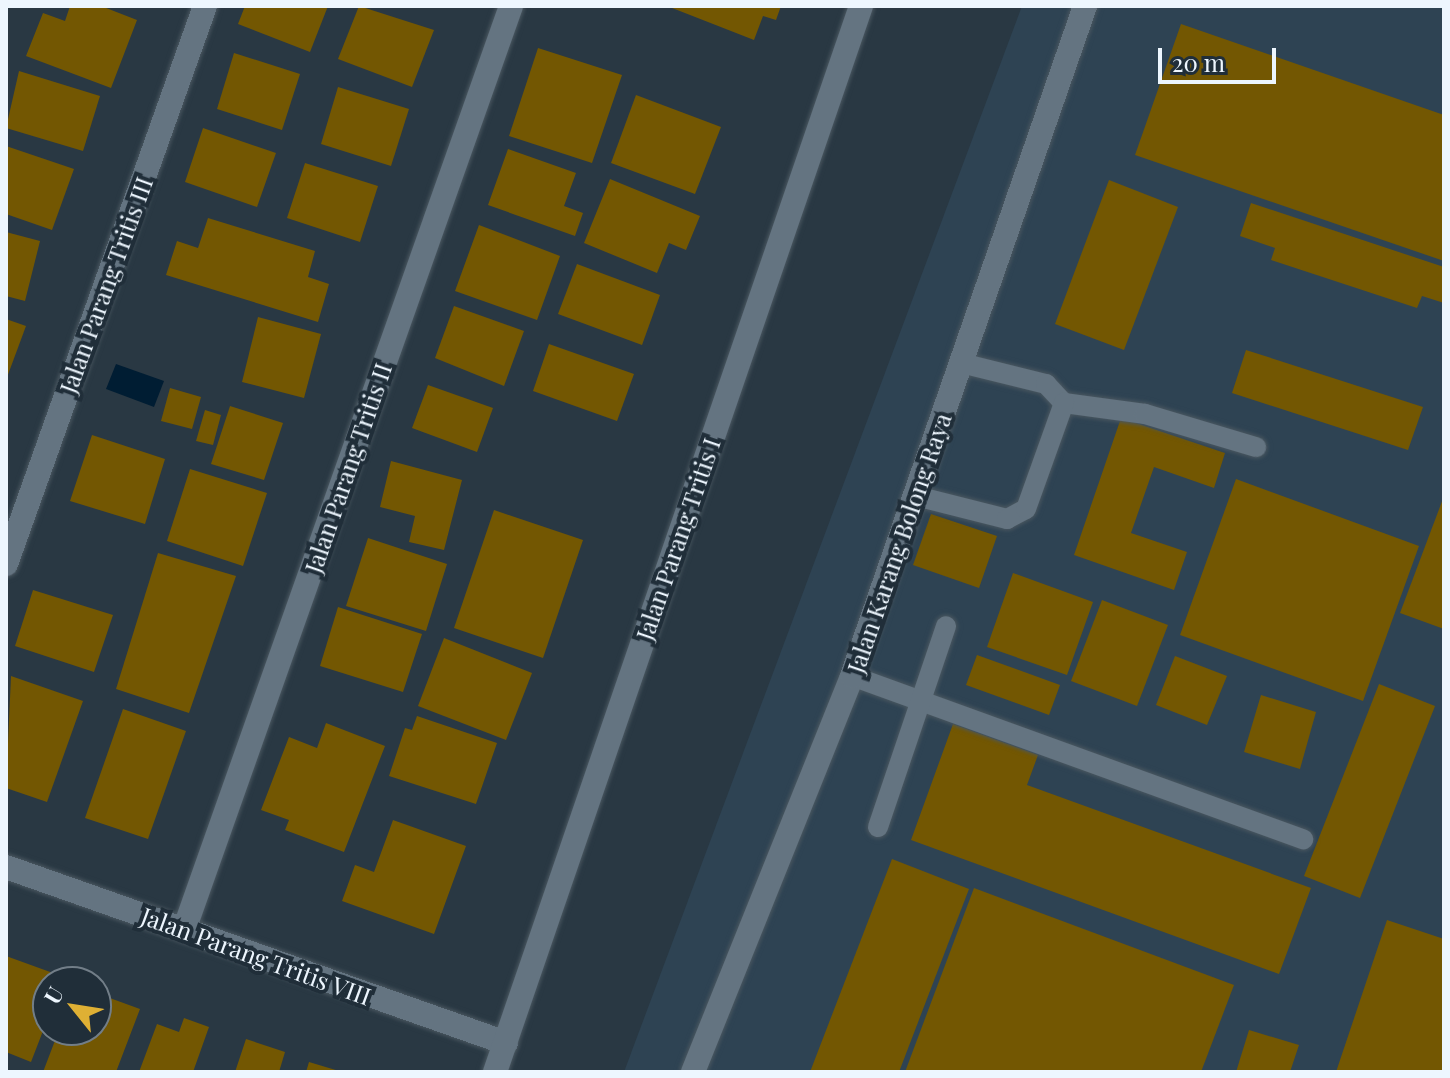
<!DOCTYPE html>
<html>
<head>
<meta charset="utf-8">
<style>
	body { margin:0 }
	#map { position:relative; width:1450px; height:1078px; overflow:hidden; background:#293843; font-family:"Playfair Display",serif }
	div>[style] { position:absolute }
	[style*='--x'] { left:calc(var(--x)*1px); top:calc(var(--y)*1px); width:calc(var(--w)*1px); rotate:calc(var(--a)*1deg) }
	.built>* { inset:0; background:#2e4353 }
	.water>* { inset:0; background:#001d33 }
	.building>* { inset:0; background:#735702 }
	.roads { filter:drop-shadow(0 0 2px #4a5760) drop-shadow(0 0 2px #4a5760) }
	.lane>* { height:20px; margin:-10px; padding:0 10px; transform-origin:10px; border-radius:10px; background:#647481 }
	.street>* { height:24px; margin:-12px; padding:0 12px; transform-origin:12px; border-radius:12px; background:#647481 }
	.secondary>* { height:24px; margin:-12px; padding:0 12px; transform-origin:12px; border-radius:12px; background:#647481 }
	span { translate:-50% -50%; white-space:nowrap; text-align:center; line-height:1.15; -webkit-text-stroke:8px #202e39; paint-order:stroke }
	.street-label { font-size:24px; color:#edf6fe }
	.frame { position:absolute; inset:0; border:8px solid #edf6fe; pointer-events:none }
	.north { position:absolute; left:32px; top:966px; width:80px; height:80px; box-sizing:border-box; background:#202e39; border:2px solid #727e88; border-radius:50%; rotate:300deg; font-size:22px; font-weight:700; line-height:32px; text-align:center; color:#edf6fe }
	.north::after { content:''; display:block; margin:auto; width:28px; height:36px; background:#dfb034; clip-path:polygon(50% 0,100% 100%,50% 72%,0 100%) }
	.scale { position:absolute; left:1158px; top:48px; width:118px; height:36px; box-sizing:border-box; border:4px solid #edf6fe; border-top:0; padding-left:10px; font-size:24px; line-height:28px; white-space:nowrap; color:#edf6fe; -webkit-text-stroke:6px #202e39; paint-order:stroke }
</style>
</head>
<body>
<div id="map">
	<div class="built">
		<i style="clip-path:polygon(1022px 6px,1444px 6px,1444px 1072px,624px 1072px)"></i>
	</div>
	<div class="water">
		<i style="clip-path:polygon(116px 364px,164px 381px,154px 407px,106px 389px)"></i>
	</div>
	<div class="building">
		<i style="clip-path:polygon(70px 6px,101px 6px,137px 20px,111px 88px,26px 56px,43px 13px,65px 21px)"></i>
		<i style="clip-path:polygon(245px 6px,328px 6px,310px 52px,238px 24px)"></i>
		<i style="clip-path:polygon(359px 6px,434px 30px,412px 87px,338px 59px)"></i>
		<i style="clip-path:polygon(667px 6px,781px 6px,776px 20px,763px 16px,754px 40px)"></i>
		<i style="clip-path:polygon(1181px 24px,1444px 115px,1444px 261px,1135px 155px)"></i>
		<i style="clip-path:polygon(538px 48px,622px 75px,592px 163px,509px 136px)"></i>
		<i style="clip-path:polygon(234px 53px,300px 74px,282px 130px,217px 109px)"></i>
		<i style="clip-path:polygon(19px 71px,100px 96px,83px 151px,6px 128px)"></i>
		<i style="clip-path:polygon(338px 87px,409px 109px,391px 166px,321px 144px)"></i>
		<i style="clip-path:polygon(636px 95px,721px 127px,695px 194px,611px 163px)"></i>
		<i style="clip-path:polygon(203px 128px,276px 153px,257px 207px,185px 182px)"></i>
		<i style="clip-path:polygon(6px 146px,74px 169px,52px 230px,6px 214px)"></i>
		<i style="clip-path:polygon(508px 149px,576px 173px,564px 206px,583px 213px,575px 236px,488px 205px)"></i>
		<i style="clip-path:polygon(305px 163px,378px 186px,360px 242px,287px 218px)"></i>
		<i style="clip-path:polygon(610px 179px,700px 216px,686px 250px,669px 243px,657px 273px,584px 243px)"></i>
		<i style="clip-path:polygon(1109px 180px,1178px 207px,1124px 350px,1055px 324px)"></i>
		<i style="clip-path:polygon(1251px 203px,1444px 267px,1444px 303px,1422px 296px,1417px 308px,1271px 260px,1275px 248px,1240px 236px)"></i>
		<i style="clip-path:polygon(208px 218px,315px 251px,308px 277px,329px 284px,318px 322px,166px 275px,177px 241px,198px 248px)"></i>
		<i style="clip-path:polygon(479px 225px,560px 256px,537px 320px,455px 291px)"></i>
		<i style="clip-path:polygon(6px 232px,40px 241px,25px 301px,6px 296px)"></i>
		<i style="clip-path:polygon(577px 264px,660px 295px,642px 345px,558px 314px)"></i>
		<i style="clip-path:polygon(454px 306px,524px 331px,504px 386px,435px 358px)"></i>
		<i style="clip-path:polygon(258px 317px,321px 334px,304px 398px,242px 382px)"></i>
		<i style="clip-path:polygon(6px 319px,26px 326px,6px 380px)"></i>
		<i style="clip-path:polygon(549px 344px,634px 374px,617px 421px,533px 391px)"></i>
		<i style="clip-path:polygon(1246px 350px,1423px 407px,1408px 450px,1232px 393px)"></i>
		<i style="clip-path:polygon(428px 385px,493px 408px,477px 452px,412px 428px)"></i>
		<i style="clip-path:polygon(170px 388px,201px 397px,192px 429px,161px 421px)"></i>
		<i style="clip-path:polygon(230px 406px,283px 423px,264px 480px,211px 464px)"></i>
		<i style="clip-path:polygon(205px 410px,221px 415px,213px 445px,196px 441px)"></i>
		<i style="clip-path:polygon(1121px 418px,1225px 453px,1214px 488px,1154px 467px,1131px 533px,1187px 552px,1174px 590px,1074px 555px)"></i>
		<i style="clip-path:polygon(92px 435px,165px 459px,145px 524px,70px 501px)"></i>
		<i style="clip-path:polygon(391px 461px,462px 480px,444px 550px,409px 542px,415px 516px,380px 507px)"></i>
		<i style="clip-path:polygon(190px 469px,267px 493px,243px 566px,167px 541px)"></i>
		<i style="clip-path:polygon(1236px 479px,1419px 546px,1363px 701px,1180px 635px)"></i>
		<i style="clip-path:polygon(1444px 496px,1444px 629px,1400px 613px)"></i>
		<i style="clip-path:polygon(494px 510px,583px 540px,543px 658px,454px 628px)"></i>
		<i style="clip-path:polygon(931px 514px,997px 536px,979px 588px,913px 565px)"></i>
		<i style="clip-path:polygon(368px 538px,447px 564px,426px 631px,346px 606px)"></i>
		<i style="clip-path:polygon(158px 553px,236px 576px,189px 713px,116px 689px)"></i>
		<i style="clip-path:polygon(1013px 573px,1093px 602px,1067px 675px,987px 647px)"></i>
		<i style="clip-path:polygon(33px 590px,113px 615px,94px 672px,15px 646px)"></i>
		<i style="clip-path:polygon(1102px 600px,1168px 625px,1137px 706px,1071px 681px)"></i>
		<i style="clip-path:polygon(338px 607px,422px 634px,403px 692px,320px 666px)"></i>
		<i style="clip-path:polygon(444px 638px,532px 673px,506px 740px,418px 706px)"></i>
		<i style="clip-path:polygon(977px 655px,1060px 685px,1049px 715px,966px 685px)"></i>
		<i style="clip-path:polygon(1175px 656px,1227px 676px,1207px 725px,1156px 705px)"></i>
		<i style="clip-path:polygon(11px 676px,83px 701px,47px 802px,6px 788px)"></i>
		<i style="clip-path:polygon(1379px 684px,1435px 706px,1360px 898px,1304px 876px)"></i>
		<i style="clip-path:polygon(1261px 695px,1316px 712px,1300px 769px,1244px 752px)"></i>
		<i style="clip-path:polygon(123px 709px,186px 731px,148px 839px,85px 818px)"></i>
		<i style="clip-path:polygon(417px 716px,497px 743px,476px 804px,389px 776px,405px 728px,412px 730px)"></i>
		<i style="clip-path:polygon(326px 723px,385px 746px,344px 852px,285px 830px,289px 820px,261px 810px,289px 737px,317px 748px)"></i>
		<i style="clip-path:polygon(953px 724px,1038px 755px,1027px 785px,1311px 888px,1279px 974px,911px 840px)"></i>
		<i style="clip-path:polygon(393px 820px,466px 846px,434px 934px,342px 901px,355px 865px,374px 872px)"></i>
		<i style="clip-path:polygon(892px 859px,969px 889px,899px 1072px,810px 1072px)"></i>
		<i style="clip-path:polygon(974px 888px,1234px 985px,1201px 1072px,905px 1072px)"></i>
		<i style="clip-path:polygon(1387px 920px,1444px 939px,1444px 1072px,1336px 1072px)"></i>
		<i style="clip-path:polygon(6px 956px,64px 977px,48px 982px,48px 1018px,31px 1062px,6px 1052px)"></i>
		<i style="clip-path:polygon(96px 993px,140px 1009px,116px 1072px,43px 1072px,59px 1030px,96px 1030px)"></i>
		<i style="clip-path:polygon(184px 1018px,209px 1027px,193px 1072px,139px 1072px,157px 1024px,179px 1032px)"></i>
		<i style="clip-path:polygon(1249px 1030px,1299px 1045px,1290px 1072px,1236px 1072px)"></i>
		<i style="clip-path:polygon(246px 1039px,285px 1052px,279px 1072px,235px 1072px)"></i>
		<i style="clip-path:polygon(309px 1062px,339px 1071px,339px 1072px,306px 1072px)"></i>
	</div>
	<div class="roads">
		<div class="lane">
			<i style="--x:961;--y:363;--w:88;--a:13.9"></i>
			<i style="--x:1046;--y:384;--w:26;--a:47"></i>
			<i style="--x:1064;--y:403;--w:82;--a:7.7"></i>
			<i style="--x:1145;--y:414;--w:116;--a:16.6"></i>
			<i style="--x:916;--y:496;--w:94;--a:14.2"></i>
			<i style="--x:1007;--y:519;--w:21;--a:-28"></i>
			<i style="--x:1026;--y:509;--w:113;--a:-70.3"></i>
			<i style="--x:852;--y:676;--w:480;--a:19.9"></i>
			<i style="--x:878;--y:827;--w:212;--a:-71.3"></i>
		</div>
		<div class="street">
			<i style="--x:6;--y:564;--w:592;--a:-70.37"></i>
			<i style="--x:6;--y:867;--w:530;--a:19.39"></i>
			<i style="--x:184;--y:930;--w:980;--a:-70.51"></i>
			<i style="--x:495;--y:1072;--w:1127;--a:-71.05"></i>
		</div>
		<div class="secondary">
			<i style="--x:693;--y:1072;--w:427;--a:-68.1"></i>
			<i style="--x:852;--y:676;--w:709;--a:-70.82"></i>
		</div>
	</div>
	<div class="street-label">
		<span style="left:106px;top:285px;rotate:-70deg">Jalan Parang Tritis III</span>
		<span style="left:348px;top:468px;rotate:-71deg">Jalan Parang Tritis II</span>
		<span style="left:678px;top:539px;rotate:-71deg">Jalan Parang Tritis I</span>
		<span style="left:899px;top:543px;rotate:-71deg">Jalan Karang Bolong Raya</span>
		<span style="left:256px;top:956px;rotate:20deg">Jalan Parang Tritis VIII</span>
	</div>
	<div class="frame"></div>
	<div class="north">U</div>
	<div class="scale">20 m</div>
</div>
</body>
</html>
